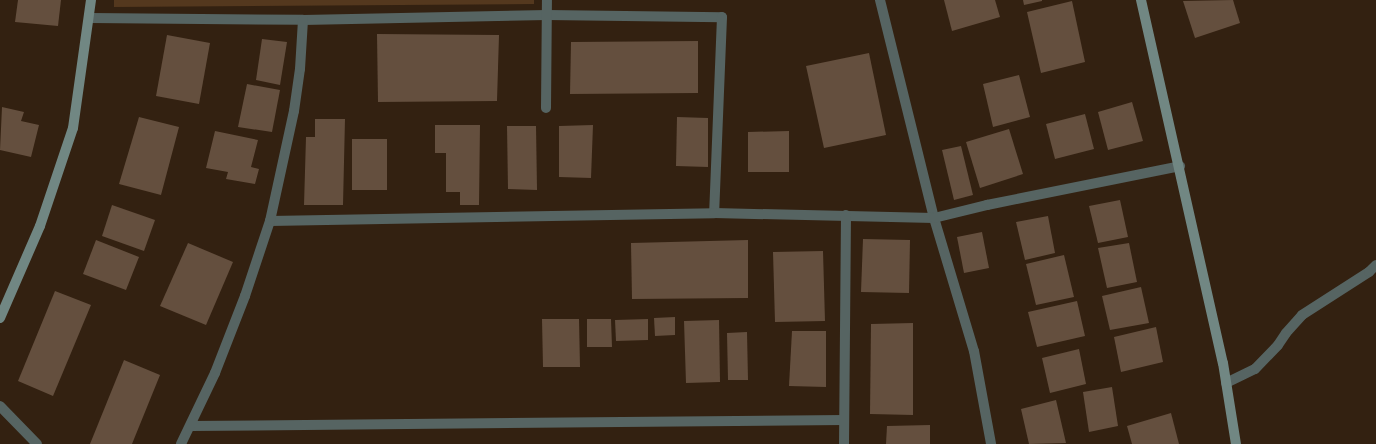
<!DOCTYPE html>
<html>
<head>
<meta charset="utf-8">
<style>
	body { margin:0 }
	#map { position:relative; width:1376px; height:444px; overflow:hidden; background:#332111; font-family:"Space Grotesk",sans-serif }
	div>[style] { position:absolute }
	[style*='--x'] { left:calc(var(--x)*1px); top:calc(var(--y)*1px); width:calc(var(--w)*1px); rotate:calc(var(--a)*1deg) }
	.green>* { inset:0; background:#54381e }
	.building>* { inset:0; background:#644f3e }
	.street>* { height:10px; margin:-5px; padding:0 5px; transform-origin:5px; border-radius:5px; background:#566462 }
	.secondary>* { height:10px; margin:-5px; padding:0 5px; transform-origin:5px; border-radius:5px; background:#718783 }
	span { translate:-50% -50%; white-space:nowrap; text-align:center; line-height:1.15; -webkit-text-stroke:3px #332111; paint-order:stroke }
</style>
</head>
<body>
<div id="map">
	<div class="green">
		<i style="clip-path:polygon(114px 0,534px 0,534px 4px,114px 7px)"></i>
	</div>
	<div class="building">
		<i style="clip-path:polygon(18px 0,61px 0,58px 26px,15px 22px)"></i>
		<i style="clip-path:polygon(944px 0,995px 0,1000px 17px,952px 31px)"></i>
		<i style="clip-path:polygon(1023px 0,1042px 0,1042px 1px,1024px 5px)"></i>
		<i style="clip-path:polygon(1233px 0,1240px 23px,1195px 38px,1183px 1px)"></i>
		<i style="clip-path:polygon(1072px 1px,1085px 62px,1041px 73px,1027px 12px)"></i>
		<i style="clip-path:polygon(377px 34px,499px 35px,497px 101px,378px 102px)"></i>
		<i style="clip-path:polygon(167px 35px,210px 43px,199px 104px,156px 96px)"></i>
		<i style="clip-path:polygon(262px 39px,287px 42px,280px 85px,256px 80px)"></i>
		<i style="clip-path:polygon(698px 41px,698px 93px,570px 94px,571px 42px)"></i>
		<i style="clip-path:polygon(869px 53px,886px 135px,824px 148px,806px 66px)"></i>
		<i style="clip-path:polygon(1019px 75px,1030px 117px,993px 127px,983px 84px)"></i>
		<i style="clip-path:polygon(247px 84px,280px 90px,272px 132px,238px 127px)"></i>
		<i style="clip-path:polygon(1132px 102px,1143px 141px,1108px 150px,1098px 112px)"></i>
		<i style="clip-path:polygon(2px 107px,24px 112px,21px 121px,39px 125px,31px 157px,0 150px)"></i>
		<i style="clip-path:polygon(1085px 114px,1094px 149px,1055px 159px,1046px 124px)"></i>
		<i style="clip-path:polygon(139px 117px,179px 127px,161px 195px,119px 184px)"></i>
		<i style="clip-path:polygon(677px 117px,708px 118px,708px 167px,676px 166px)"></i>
		<i style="clip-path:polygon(315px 119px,345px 119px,343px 205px,304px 205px,306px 137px,315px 137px)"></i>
		<i style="clip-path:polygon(435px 125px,480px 125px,479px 205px,460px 205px,460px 192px,446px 192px,446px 153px,435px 153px)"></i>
		<i style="clip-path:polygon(593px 125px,591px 178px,559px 177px,559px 126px)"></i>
		<i style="clip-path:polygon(507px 126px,536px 126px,537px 190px,508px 189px)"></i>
		<i style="clip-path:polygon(1009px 129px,1023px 174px,980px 188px,966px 142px)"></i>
		<i style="clip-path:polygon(215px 131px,258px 140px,251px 167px,259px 169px,255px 184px,226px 179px,228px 172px,206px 168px)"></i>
		<i style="clip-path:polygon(789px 131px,789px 172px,748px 172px,748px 132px)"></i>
		<i style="clip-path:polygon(352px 139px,387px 139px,387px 190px,352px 190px)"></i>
		<i style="clip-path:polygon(961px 146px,973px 195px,954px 200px,942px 150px)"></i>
		<i style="clip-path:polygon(1120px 200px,1128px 237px,1098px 243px,1089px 206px)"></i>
		<i style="clip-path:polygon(112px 205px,155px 220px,144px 251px,102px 236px)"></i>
		<i style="clip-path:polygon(1048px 216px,1055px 253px,1025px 260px,1016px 222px)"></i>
		<i style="clip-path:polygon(982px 232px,989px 268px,964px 273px,957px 237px)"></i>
		<i style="clip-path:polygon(863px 239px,910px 240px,909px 293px,861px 292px)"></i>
		<i style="clip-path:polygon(96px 240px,139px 257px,126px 290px,83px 274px)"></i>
		<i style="clip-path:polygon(748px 240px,748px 298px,632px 299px,631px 243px)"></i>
		<i style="clip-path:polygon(188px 243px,233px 262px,206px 325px,160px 306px)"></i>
		<i style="clip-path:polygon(1129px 243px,1137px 282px,1107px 288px,1098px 248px)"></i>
		<i style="clip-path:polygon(823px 251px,825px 321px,775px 322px,773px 252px)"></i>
		<i style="clip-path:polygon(1064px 255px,1074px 297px,1036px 305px,1026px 264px)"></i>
		<i style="clip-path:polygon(1141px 287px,1149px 323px,1110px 330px,1102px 296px)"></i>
		<i style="clip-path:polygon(55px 291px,91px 305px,53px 396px,18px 381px)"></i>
		<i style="clip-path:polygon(1077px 301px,1085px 336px,1037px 347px,1028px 312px)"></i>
		<i style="clip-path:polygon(675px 317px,675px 335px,655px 336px,654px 318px)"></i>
		<i style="clip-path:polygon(542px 319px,579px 319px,580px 367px,543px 367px)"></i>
		<i style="clip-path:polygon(587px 319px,611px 319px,612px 347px,587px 347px)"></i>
		<i style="clip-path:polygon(648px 319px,648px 340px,616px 341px,615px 320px)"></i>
		<i style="clip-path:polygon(719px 320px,720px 382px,686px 383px,684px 321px)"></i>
		<i style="clip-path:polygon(913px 323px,913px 415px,870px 414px,871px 324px)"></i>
		<i style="clip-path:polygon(1156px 327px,1163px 362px,1121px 372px,1114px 337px)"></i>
		<i style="clip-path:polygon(792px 331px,826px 331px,826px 387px,789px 386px)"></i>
		<i style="clip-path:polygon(747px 332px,748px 380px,728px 380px,727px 333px)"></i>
		<i style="clip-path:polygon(1079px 349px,1086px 384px,1050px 393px,1042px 358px)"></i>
		<i style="clip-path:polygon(124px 360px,160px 375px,132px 444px,90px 444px)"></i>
		<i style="clip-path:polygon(1112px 387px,1118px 426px,1089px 432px,1083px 392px)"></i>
		<i style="clip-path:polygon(1056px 400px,1066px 443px,1029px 444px,1021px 409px)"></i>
		<i style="clip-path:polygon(1171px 413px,1179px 444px,1132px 444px,1127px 426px)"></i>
		<i style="clip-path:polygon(930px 425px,930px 444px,886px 444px,887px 426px)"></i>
	</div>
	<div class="street">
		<i style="--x:880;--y:0;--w:225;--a:76.1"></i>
		<i style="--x:934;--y:218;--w:139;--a:73.3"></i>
		<i style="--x:974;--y:351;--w:95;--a:79.6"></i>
		<i style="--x:90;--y:18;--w:213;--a:0.5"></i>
		<i style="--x:303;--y:20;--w:244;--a:-1.2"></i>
		<i style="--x:547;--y:15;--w:175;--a:0.7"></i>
		<i style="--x:722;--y:17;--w:196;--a:92.3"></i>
		<i style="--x:546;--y:108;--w:108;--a:-89.5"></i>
		<i style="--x:270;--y:221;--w:444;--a:-1"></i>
		<i style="--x:714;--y:213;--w:220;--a:1.3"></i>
		<i style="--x:934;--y:218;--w:55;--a:-13.8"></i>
		<i style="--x:987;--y:205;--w:197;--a:-11.4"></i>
		<i style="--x:1226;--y:383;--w:32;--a:-26"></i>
		<i style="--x:1255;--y:369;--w:33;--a:-46"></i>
		<i style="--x:1278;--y:345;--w:14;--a:-56"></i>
		<i style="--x:1286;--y:333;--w:24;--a:-48"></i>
		<i style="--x:1302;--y:315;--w:80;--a:-32.7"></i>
		<i style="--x:1369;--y:272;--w:10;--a:-45"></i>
		<i style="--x:0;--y:406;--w:53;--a:45.8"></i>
		<i style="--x:191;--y:426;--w:653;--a:-0.53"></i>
		<i style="--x:181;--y:444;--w:79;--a:-64.4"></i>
		<i style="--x:215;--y:373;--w:83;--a:-68.7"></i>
		<i style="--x:245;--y:296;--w:79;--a:-71.6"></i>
		<i style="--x:270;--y:221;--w:113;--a:-77.7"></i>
		<i style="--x:294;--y:111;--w:42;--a:-81.9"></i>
		<i style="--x:300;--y:69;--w:49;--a:-86.5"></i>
		<i style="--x:844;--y:444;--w:229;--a:-89.5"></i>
	</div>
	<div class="secondary">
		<i style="--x:1141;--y:0;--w:372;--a:77.3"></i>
		<i style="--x:1223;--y:363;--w:82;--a:80.9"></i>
		<i style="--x:0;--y:318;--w:100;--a:-66.5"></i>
		<i style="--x:40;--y:226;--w:103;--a:-71.4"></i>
		<i style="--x:73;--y:128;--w:129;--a:-82"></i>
	</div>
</div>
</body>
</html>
